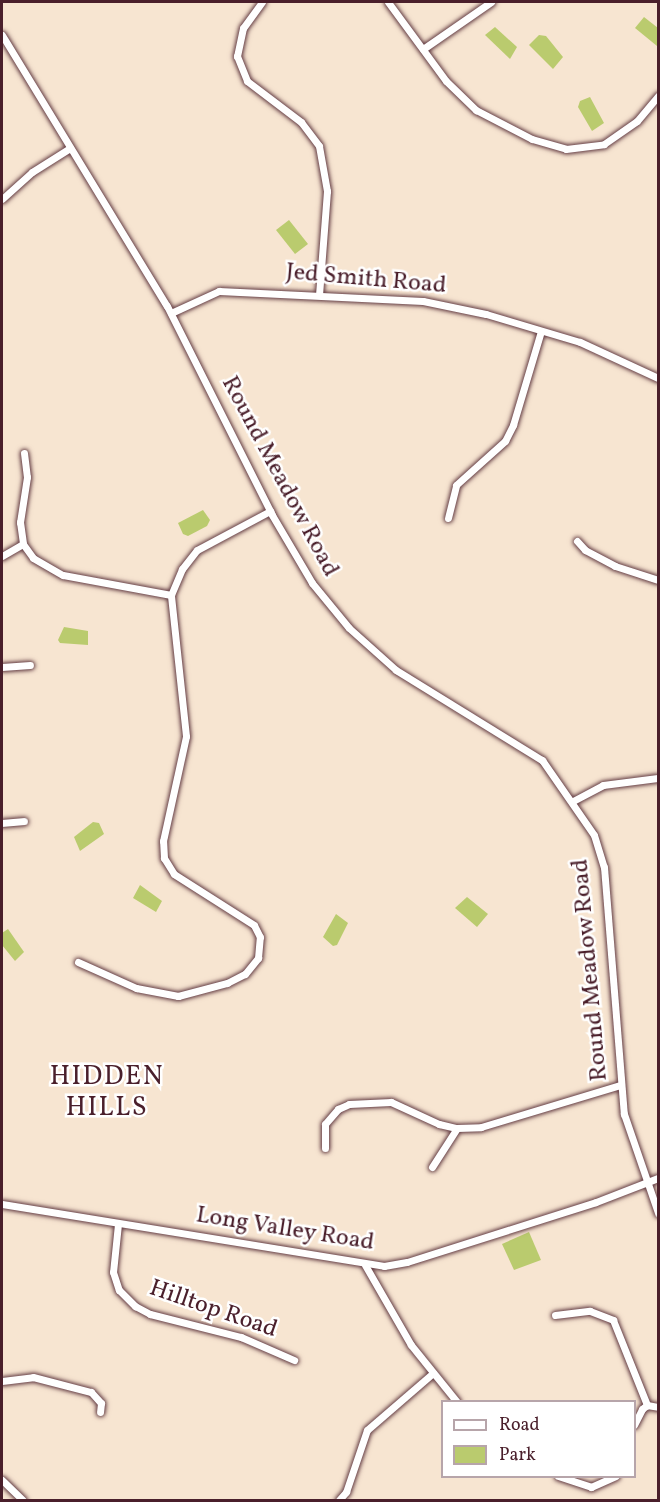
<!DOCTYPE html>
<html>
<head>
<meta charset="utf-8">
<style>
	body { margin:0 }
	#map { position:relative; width:660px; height:1502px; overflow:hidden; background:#f7e5d1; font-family:Vollkorn,serif }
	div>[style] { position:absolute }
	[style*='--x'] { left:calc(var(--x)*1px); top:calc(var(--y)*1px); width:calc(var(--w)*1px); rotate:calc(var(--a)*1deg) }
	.green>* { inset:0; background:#bacb6e }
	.roads { filter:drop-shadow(0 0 2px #643d44) drop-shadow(0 0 2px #643d44) }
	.minor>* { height:7px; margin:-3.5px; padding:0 3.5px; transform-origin:3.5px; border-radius:3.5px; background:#fff }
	span { translate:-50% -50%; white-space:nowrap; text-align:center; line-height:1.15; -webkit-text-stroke:5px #fff; paint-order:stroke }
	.street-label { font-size:24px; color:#4a1f2b }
	.quarter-label { font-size:27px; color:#4a1f2b; letter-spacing:1.5px }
	.frame { position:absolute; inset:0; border:3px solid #4a1f2b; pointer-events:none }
	.legend { position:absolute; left:441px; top:1400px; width:195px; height:78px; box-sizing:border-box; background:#fff; border:2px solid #b7a5aa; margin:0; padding:8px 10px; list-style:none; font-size:18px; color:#4a1f2b }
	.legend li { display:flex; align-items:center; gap:12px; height:30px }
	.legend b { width:30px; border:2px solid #b7a5aa }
</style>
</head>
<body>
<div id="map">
	<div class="green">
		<i style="clip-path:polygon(644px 17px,658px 28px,657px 46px,635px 28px)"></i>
		<i style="clip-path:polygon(495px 27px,517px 47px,510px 59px,485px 35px)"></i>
		<i style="clip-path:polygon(539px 35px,546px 36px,563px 57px,553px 69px,529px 45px)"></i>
		<i style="clip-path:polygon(590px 97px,604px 123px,592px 131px,578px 107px,580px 101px)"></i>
		<i style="clip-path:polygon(289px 220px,308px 244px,295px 254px,276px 230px)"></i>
		<i style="clip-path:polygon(203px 510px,210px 520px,207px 526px,188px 536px,183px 534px,178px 523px)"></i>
		<i style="clip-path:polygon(64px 627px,88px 631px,88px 645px,60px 643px,58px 640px)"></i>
		<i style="clip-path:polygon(93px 822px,99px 823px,104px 834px,80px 851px,74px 837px)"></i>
		<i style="clip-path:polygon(140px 885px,162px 901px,156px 912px,133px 898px)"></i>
		<i style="clip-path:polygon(467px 897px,488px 914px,477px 927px,455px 908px)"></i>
		<i style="clip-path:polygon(336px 914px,348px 923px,337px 945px,333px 946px,323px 937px)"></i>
		<i style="clip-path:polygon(8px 929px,24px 952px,15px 961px,2px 945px,2px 933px)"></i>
		<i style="clip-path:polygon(529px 1232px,541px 1260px,514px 1270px,502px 1244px)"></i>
	</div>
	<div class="roads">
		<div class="minor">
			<i style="--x:262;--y:2;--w:32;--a:126"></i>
			<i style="--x:243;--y:28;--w:29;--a:102"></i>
			<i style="--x:237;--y:56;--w:27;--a:68"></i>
			<i style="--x:247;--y:81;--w:68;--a:37.2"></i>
			<i style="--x:301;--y:122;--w:30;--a:53"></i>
			<i style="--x:319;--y:146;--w:46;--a:79.9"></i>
			<i style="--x:327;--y:191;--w:103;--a:94.4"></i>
			<i style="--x:388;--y:2;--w:98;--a:53.7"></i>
			<i style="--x:446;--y:81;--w:42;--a:44"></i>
			<i style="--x:476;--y:110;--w:63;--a:27.4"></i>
			<i style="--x:532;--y:139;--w:35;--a:16"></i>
			<i style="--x:566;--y:149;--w:38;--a:-7"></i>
			<i style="--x:604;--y:144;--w:40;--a:-34.9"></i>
			<i style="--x:637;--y:121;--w:33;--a:-50"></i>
			<i style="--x:2;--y:35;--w:317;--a:58.7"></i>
			<i style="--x:167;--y:306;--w:234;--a:63.3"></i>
			<i style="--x:272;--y:515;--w:79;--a:59.5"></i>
			<i style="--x:312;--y:583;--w:58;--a:50.6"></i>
			<i style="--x:349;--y:628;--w:63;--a:41.8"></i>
			<i style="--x:396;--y:670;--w:172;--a:31.7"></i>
			<i style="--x:542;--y:760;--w:91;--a:55.3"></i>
			<i style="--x:594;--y:835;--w:34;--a:73"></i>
			<i style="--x:604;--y:867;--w:248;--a:85.4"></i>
			<i style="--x:624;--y:1114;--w:105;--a:71"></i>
			<i style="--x:423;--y:49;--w:83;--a:-34.7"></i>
			<i style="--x:2;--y:199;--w:40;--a:-42"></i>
			<i style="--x:32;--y:172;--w:45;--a:-32.3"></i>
			<i style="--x:171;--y:313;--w:53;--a:-24.6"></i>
			<i style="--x:219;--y:291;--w:204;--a:2.8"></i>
			<i style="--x:423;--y:301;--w:64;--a:11.7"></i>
			<i style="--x:486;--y:314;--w:98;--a:16.6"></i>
			<i style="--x:580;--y:342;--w:86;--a:24.8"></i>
			<i style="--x:24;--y:453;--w:24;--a:83"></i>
			<i style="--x:27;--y:477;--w:46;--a:98.8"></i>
			<i style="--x:20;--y:522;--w:22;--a:82"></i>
			<i style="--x:23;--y:544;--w:17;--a:54"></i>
			<i style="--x:33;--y:558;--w:34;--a:30"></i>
			<i style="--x:63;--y:575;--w:110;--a:10.5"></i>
			<i style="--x:448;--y:518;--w:34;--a:-76"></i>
			<i style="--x:456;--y:485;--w:66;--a:-41.9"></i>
			<i style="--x:505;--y:441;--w:18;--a:-63"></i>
			<i style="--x:513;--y:425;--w:98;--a:-73.4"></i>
			<i style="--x:577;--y:541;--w:12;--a:48"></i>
			<i style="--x:585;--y:550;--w:34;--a:28"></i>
			<i style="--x:615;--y:566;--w:45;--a:18"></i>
			<i style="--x:2;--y:556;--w:24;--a:-30"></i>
			<i style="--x:2;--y:667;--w:28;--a:-4"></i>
			<i style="--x:573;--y:801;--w:34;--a:-28"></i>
			<i style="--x:603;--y:785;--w:55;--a:-7.3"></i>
			<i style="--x:2;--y:823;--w:22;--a:-5"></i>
			<i style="--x:78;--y:962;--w:64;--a:24.1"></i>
			<i style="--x:136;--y:988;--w:43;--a:10.8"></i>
			<i style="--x:178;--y:996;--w:51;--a:-14.9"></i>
			<i style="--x:227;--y:983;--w:20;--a:-27"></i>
			<i style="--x:245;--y:974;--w:21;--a:-51"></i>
			<i style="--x:258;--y:958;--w:21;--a:-85"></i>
			<i style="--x:260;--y:937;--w:13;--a:-117"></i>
			<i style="--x:254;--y:925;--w:95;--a:-147.5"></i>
			<i style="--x:174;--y:874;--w:19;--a:-122"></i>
			<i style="--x:164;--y:858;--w:17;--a:-93"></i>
			<i style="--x:163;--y:841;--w:107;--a:-77.6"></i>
			<i style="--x:186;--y:736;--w:142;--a:-96.1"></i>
			<i style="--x:171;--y:595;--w:28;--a:-67"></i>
			<i style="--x:182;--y:569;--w:24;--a:-52"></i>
			<i style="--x:197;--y:550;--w:83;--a:-28.1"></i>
			<i style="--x:325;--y:1148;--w:24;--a:-90"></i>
			<i style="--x:325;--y:1124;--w:20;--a:-49"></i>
			<i style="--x:338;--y:1109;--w:12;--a:-24"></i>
			<i style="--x:349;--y:1104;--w:42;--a:-2.7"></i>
			<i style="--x:391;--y:1102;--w:53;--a:24.6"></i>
			<i style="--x:439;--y:1124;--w:18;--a:13"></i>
			<i style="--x:457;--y:1128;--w:24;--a:-2"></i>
			<i style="--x:481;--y:1127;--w:145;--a:-16.8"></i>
			<i style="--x:432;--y:1167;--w:46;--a:-57.3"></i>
			<i style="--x:2;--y:1204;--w:387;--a:9.2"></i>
			<i style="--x:384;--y:1266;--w:23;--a:-10"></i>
			<i style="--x:407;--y:1262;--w:198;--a:-17.6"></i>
			<i style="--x:596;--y:1202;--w:66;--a:-21.2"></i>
			<i style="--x:118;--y:1224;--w:48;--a:95.9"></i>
			<i style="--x:113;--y:1272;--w:19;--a:72"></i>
			<i style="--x:119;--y:1290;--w:23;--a:45"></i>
			<i style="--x:135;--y:1306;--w:17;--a:28"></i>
			<i style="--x:150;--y:1314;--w:94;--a:14.2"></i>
			<i style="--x:241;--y:1337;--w:58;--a:23.5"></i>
			<i style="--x:365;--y:1265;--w:92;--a:60.1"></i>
			<i style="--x:411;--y:1345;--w:73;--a:51.1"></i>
			<i style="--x:555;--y:1315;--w:35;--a:-7"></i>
			<i style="--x:590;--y:1311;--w:25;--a:21"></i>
			<i style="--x:613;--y:1320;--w:92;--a:68.2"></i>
			<i style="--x:2;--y:1381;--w:31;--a:-7"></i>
			<i style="--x:33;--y:1377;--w:60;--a:14.5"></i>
			<i style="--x:91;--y:1392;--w:15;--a:48"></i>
			<i style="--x:101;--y:1403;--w:9;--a:96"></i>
			<i style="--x:634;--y:1425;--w:18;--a:-63"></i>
			<i style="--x:642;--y:1409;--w:6;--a:-39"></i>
			<i style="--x:647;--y:1405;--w:11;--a:10"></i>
			<i style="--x:558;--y:1476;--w:35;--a:18"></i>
			<i style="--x:591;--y:1487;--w:27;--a:-24"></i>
			<i style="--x:2;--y:1480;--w:29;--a:44"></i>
			<i style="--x:339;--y:1500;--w:11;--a:-49"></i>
			<i style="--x:346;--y:1492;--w:65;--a:-71.3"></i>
			<i style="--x:367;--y:1430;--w:87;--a:-40.8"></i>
		</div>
	</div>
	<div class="street-label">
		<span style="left:366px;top:280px;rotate:5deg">Jed Smith Road</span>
		<span style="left:279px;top:477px;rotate:62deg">Round Meadow Road</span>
		<span style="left:591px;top:970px;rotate:-95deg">Round Meadow Road</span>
		<span style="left:285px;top:1230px;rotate:9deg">Long Valley Road</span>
		<span style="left:213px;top:1310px;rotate:19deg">Hilltop Road</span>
	</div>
	<div class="quarter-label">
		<span style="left:107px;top:1093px">HIDDEN<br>HILLS</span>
	</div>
	<div class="frame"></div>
	<ul class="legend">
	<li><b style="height:8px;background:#fff"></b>Road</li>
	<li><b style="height:16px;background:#bacb6e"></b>Park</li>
	</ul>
</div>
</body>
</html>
